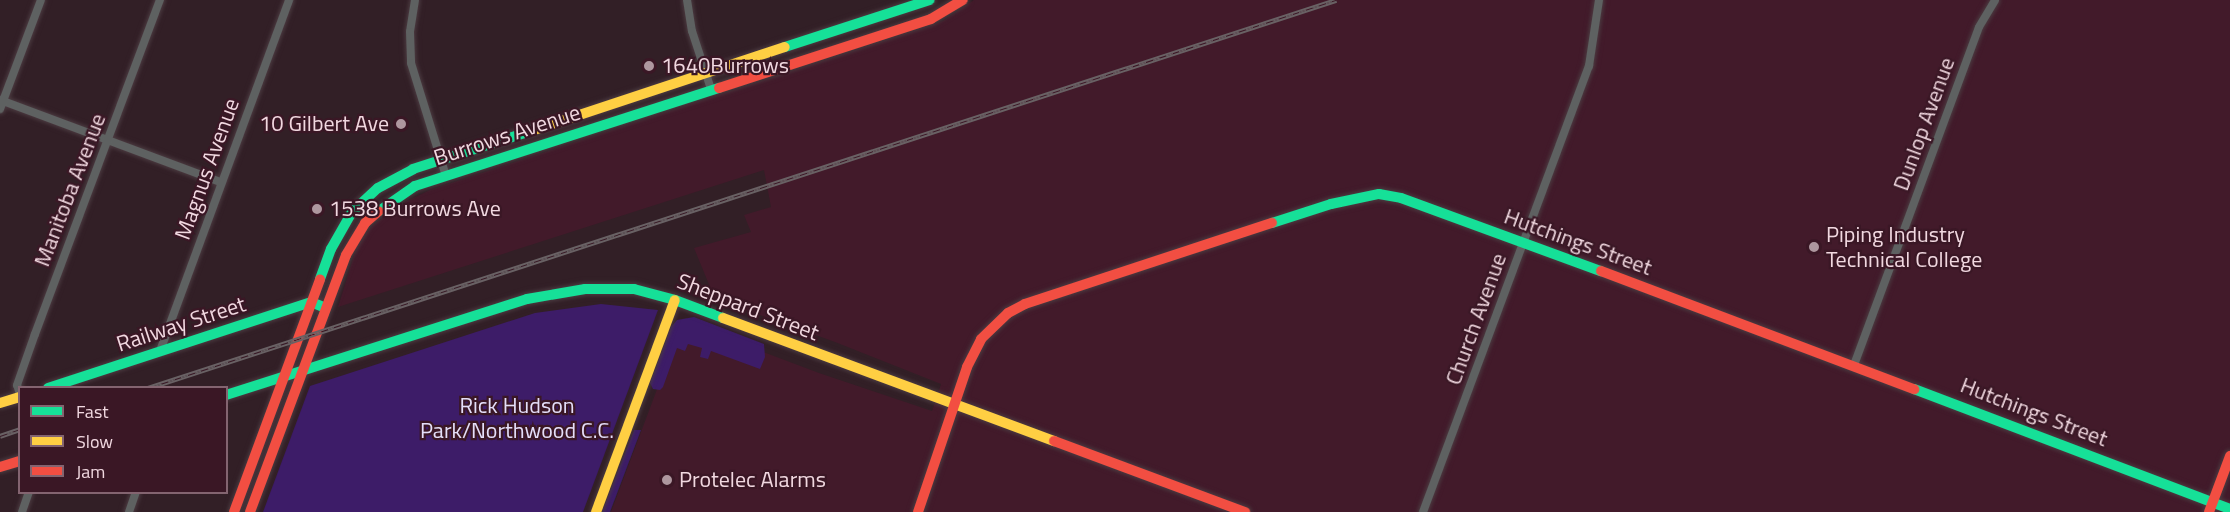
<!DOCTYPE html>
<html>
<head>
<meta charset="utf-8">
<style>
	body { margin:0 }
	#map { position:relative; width:2230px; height:512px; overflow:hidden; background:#321f26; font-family:"Titillium Web",sans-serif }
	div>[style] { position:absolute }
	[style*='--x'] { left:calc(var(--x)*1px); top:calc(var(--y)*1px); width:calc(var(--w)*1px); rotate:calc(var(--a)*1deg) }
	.built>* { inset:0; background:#421a2a }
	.green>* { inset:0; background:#3d1c68 }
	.roads { filter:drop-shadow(0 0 2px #4b3b41) drop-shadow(0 0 2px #4b3b41) }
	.street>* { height:8px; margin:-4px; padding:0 4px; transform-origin:4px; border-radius:4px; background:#5e6161 }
	.fast>* { height:10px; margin:-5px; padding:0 5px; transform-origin:5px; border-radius:5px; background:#16e098 }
	.slow>* { height:10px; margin:-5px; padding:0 5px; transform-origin:5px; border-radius:5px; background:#ffcf43 }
	.jam>* { height:10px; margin:-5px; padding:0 5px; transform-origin:5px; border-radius:5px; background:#f24e42 }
	.rail>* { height:4.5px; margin-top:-2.25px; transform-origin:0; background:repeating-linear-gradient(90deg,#3a1725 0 7px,#696164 0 14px); box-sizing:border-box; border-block:2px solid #696164 }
	.dots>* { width:16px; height:16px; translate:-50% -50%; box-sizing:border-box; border:3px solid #3a1725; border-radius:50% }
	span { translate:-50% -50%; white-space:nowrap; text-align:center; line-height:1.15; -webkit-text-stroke:4.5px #3a1725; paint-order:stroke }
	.poi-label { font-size:22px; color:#f1d8e0 }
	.left { translate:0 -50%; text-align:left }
	.right { translate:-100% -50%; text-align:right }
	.street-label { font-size:22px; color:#f1d8e0 }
	.park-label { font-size:22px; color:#e4def9 }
	.legend { position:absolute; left:18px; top:386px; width:210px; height:108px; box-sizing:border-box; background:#3a1725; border:2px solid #836470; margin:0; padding:8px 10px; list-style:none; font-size:18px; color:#f1d8e0 }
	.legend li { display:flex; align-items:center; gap:12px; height:30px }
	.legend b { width:30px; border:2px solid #836470 }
</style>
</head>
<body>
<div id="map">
	<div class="built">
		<i style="clip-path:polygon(974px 0,2230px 0,2230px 512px,611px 512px,662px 376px,686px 323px,819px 373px,932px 411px,941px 384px,835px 342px,715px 299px,694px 248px,751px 232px,744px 215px,771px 207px,764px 170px,338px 307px,357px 246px,373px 225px,407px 201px,430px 190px,943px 21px)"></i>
	</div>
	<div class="green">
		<i style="clip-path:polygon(601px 304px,658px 310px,583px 512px,263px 512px,310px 386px,535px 313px)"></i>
		<i style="clip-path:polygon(694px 317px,764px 344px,765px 357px,760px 369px,711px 351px,708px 359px,700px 357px,702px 348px,688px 344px,685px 351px,677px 348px,663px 387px,660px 390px,653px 389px,650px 383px,671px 327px,677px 320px)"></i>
		<i style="clip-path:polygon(634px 430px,641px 430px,610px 512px,602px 512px)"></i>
	</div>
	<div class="roads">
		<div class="street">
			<i style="--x:415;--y:0;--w:32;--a:99"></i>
			<i style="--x:410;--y:32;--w:31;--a:88"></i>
			<i style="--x:411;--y:63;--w:118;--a:72.8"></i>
			<i style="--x:687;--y:0;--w:31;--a:81"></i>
			<i style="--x:692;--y:31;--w:61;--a:71.9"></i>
			<i style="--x:0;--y:100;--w:236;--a:20.4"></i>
			<i style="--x:0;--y:109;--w:116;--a:-69.4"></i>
			<i style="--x:160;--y:351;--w:374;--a:-69.8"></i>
			<i style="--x:1854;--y:365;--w:360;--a:-69.7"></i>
			<i style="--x:1979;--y:27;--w:31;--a:-59"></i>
			<i style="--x:20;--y:394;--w:9;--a:-108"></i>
			<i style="--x:17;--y:385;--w:54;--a:-70.6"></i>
			<i style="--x:35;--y:334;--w:357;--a:-69.5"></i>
			<i style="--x:22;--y:512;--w:21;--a:-71"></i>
			<i style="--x:129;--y:512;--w:21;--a:-71"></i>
			<i style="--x:1423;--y:512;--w:476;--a:-69.6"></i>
			<i style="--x:1589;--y:66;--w:67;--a:-81.4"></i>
		</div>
		<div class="fast">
			<i style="--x:785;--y:47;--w:152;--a:-18"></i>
			<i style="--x:379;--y:211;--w:44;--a:-34.8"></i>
			<i style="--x:415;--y:186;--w:319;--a:-17.9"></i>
			<i style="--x:1272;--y:223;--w:62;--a:-17.9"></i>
			<i style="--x:1331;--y:204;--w:49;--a:-11.8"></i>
			<i style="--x:1379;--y:194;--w:22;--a:10"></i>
			<i style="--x:1401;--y:198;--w:213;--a:20.1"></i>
			<i style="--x:320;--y:279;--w:32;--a:-70"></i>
			<i style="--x:331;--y:249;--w:43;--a:-60.4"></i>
			<i style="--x:352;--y:212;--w:35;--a:-43"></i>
			<i style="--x:378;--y:188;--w:40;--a:-28"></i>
			<i style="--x:413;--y:169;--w:127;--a:-17.9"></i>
			<i style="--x:48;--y:388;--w:277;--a:-18.1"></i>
			<i style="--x:311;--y:302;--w:16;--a:22"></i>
			<i style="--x:1914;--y:389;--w:338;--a:20.8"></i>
			<i style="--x:226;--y:395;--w:316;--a:-17.7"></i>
			<i style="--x:527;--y:299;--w:59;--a:-9.8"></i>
			<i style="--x:585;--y:289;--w:49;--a:0"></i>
			<i style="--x:634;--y:289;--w:42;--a:15"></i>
			<i style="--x:675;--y:300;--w:51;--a:20.6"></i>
		</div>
		<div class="slow">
			<i style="--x:534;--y:130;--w:264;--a:-18.3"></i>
			<i style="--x:723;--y:318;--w:353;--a:20.4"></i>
			<i style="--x:0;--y:403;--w:21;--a:-17"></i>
			<i style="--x:596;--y:512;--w:226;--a:-69.6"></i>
		</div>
		<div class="jam">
			<i style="--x:719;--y:88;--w:223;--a:-18"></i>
			<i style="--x:931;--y:19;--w:37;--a:-31"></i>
			<i style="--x:1601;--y:271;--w:335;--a:20.7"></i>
			<i style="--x:1054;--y:441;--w:204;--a:20.4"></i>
			<i style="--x:0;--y:467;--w:21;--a:-17"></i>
			<i style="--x:234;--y:512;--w:248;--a:-69.7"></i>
			<i style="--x:250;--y:512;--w:274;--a:-69.5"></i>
			<i style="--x:346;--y:255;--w:37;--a:-59"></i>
			<i style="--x:365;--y:223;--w:18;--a:-41"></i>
			<i style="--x:918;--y:512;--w:153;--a:-71.3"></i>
			<i style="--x:967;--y:367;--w:31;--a:-63"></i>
			<i style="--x:981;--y:339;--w:37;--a:-44"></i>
			<i style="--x:1008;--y:313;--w:19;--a:-28"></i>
			<i style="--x:1025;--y:304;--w:260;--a:-18.2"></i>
			<i style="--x:2209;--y:512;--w:60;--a:-69.4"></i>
		</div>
	</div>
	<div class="rail">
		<i style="--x:148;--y:388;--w:1250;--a:-18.09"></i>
		<i style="--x:0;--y:436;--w:21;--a:-19"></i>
	</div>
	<div class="dots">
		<i style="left:649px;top:66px;background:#ae979f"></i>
		<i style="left:401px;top:124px;background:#ae979f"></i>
		<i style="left:317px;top:209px;background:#ae979f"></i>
		<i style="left:1814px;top:247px;background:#ae979f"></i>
		<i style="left:667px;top:480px;background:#ae979f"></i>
	</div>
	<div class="poi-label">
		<span class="left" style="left:661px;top:66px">1640Burrows</span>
		<span class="right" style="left:389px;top:124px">10 Gilbert Ave</span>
		<span class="left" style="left:329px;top:209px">1538 Burrows Ave</span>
		<span class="left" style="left:1826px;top:247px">Piping Industry<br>Technical College</span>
		<span class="left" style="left:679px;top:480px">Protelec Alarms</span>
	</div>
	<div class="street-label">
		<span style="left:1924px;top:124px;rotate:-70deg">Dunlop Avenue</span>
		<span style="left:507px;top:135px;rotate:-18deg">Burrows Avenue</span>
		<span style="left:207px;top:169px;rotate:-70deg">Magnus Avenue</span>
		<span style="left:70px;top:190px;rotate:-69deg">Manitoba Avenue</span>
		<span style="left:1578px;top:242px;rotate:20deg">Hutchings Street</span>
		<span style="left:748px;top:307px;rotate:21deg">Sheppard Street</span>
		<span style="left:1476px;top:319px;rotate:-70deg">Church Avenue</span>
		<span style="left:181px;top:324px;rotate:-18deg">Railway Street</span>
		<span style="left:2034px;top:412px;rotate:21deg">Hutchings Street</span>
	</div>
	<div class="park-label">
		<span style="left:517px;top:418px">Rick Hudson<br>Park/Northwood C.C.</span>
	</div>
	<ul class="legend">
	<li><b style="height:8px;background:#16e098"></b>Fast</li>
	<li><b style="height:8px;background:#ffcf43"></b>Slow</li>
	<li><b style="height:8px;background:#f24e42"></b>Jam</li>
	</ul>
</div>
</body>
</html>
